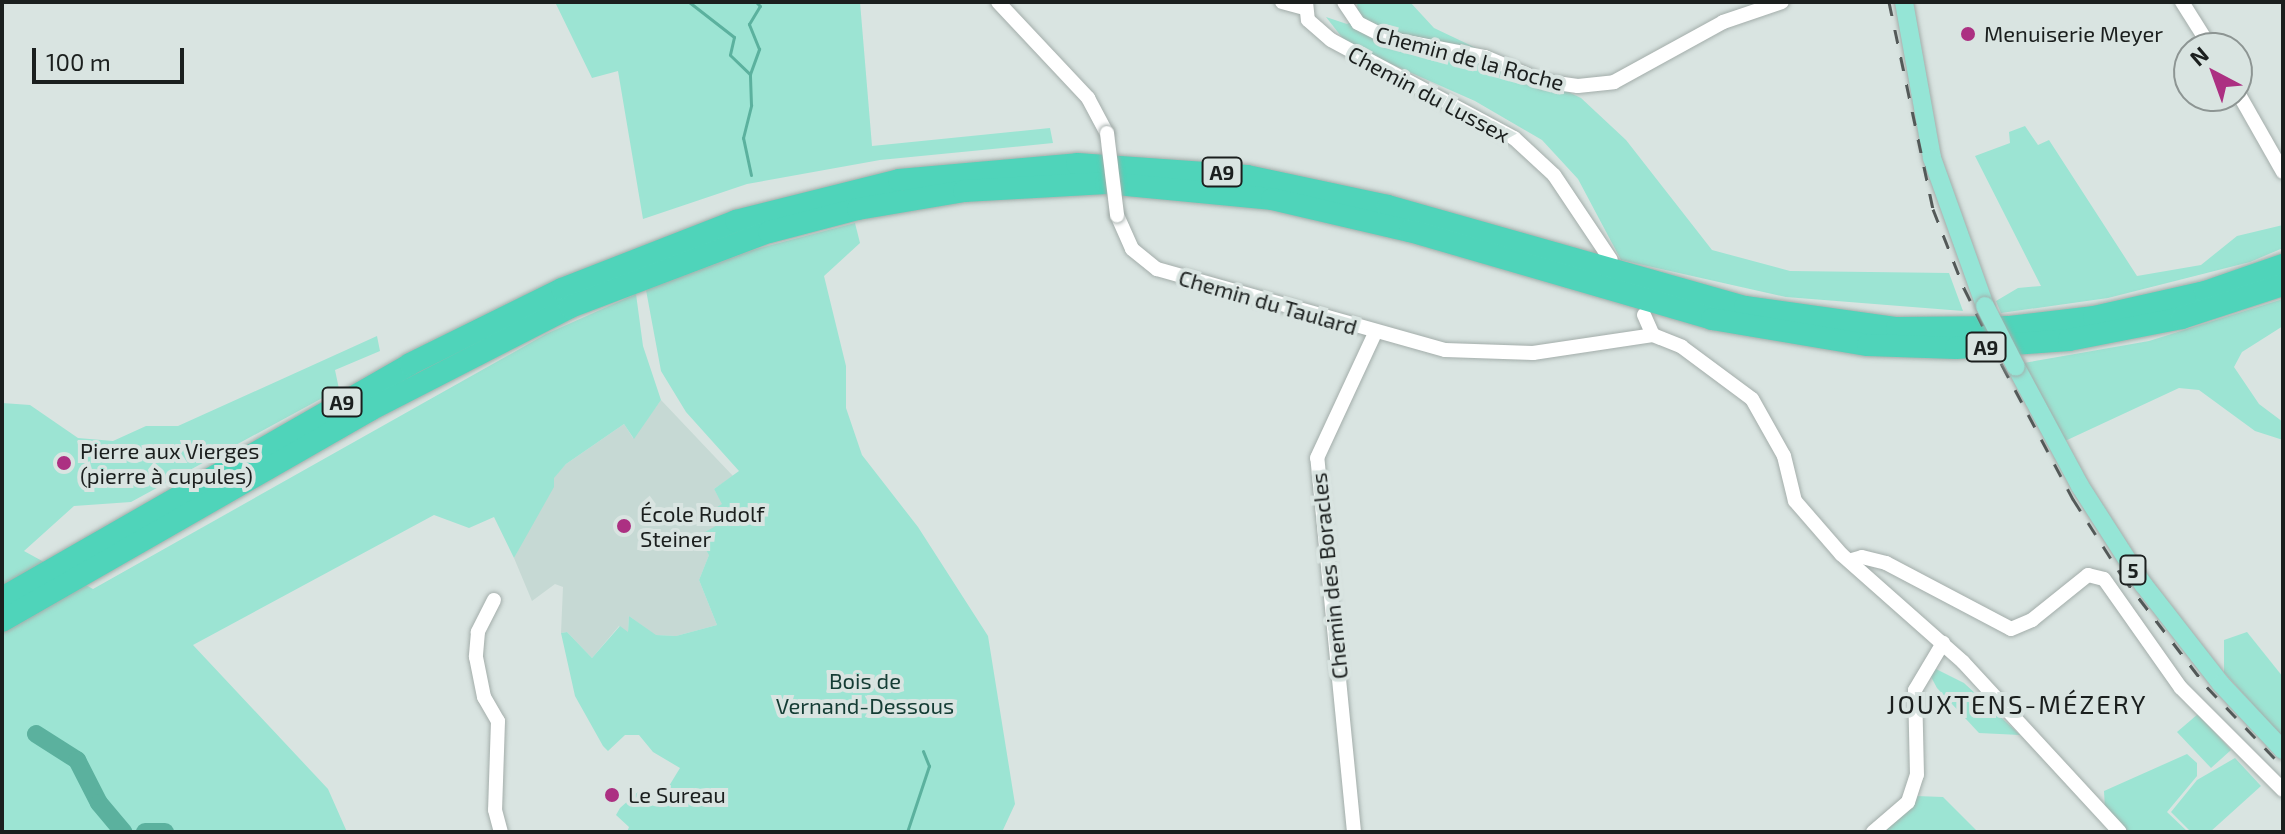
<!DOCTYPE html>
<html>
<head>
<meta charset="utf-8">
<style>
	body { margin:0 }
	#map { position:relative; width:2285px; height:834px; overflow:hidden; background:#d9e4e1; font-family:"Exo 2",sans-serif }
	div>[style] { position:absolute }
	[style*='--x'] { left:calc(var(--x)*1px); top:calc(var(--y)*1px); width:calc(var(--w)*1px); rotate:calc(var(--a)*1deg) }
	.built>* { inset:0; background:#c6d9d4 }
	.green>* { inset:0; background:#9ce4d3 }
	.stream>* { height:3px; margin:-1.5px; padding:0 1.5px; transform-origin:1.5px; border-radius:1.5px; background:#5bb19e }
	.river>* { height:18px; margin:-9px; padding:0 9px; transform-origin:9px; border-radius:9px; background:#5bb19e }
	.roads { filter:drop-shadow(0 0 2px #a3adaa) drop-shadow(0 0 2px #a3adaa) }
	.minor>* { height:14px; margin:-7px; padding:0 7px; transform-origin:7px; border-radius:7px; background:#fff }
	.major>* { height:18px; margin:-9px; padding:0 9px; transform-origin:9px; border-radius:9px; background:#95e5d6 }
	.highway>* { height:22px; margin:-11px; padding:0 11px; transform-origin:11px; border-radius:11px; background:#4fd4ba }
	.rail>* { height:3px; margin-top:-1.5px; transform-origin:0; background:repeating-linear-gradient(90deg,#535958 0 14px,transparent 0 28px) }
	.bridges { filter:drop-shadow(0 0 2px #a3adaa) drop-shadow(0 0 2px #a3adaa) }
	.minor-bridge>* { height:14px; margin:-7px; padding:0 7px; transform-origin:7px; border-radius:7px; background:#fff }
	.major-bridge>* { height:18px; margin:-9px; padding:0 9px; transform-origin:9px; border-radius:9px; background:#95e5d6 }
	.dots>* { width:22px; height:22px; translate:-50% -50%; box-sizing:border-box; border:4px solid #d9e4e1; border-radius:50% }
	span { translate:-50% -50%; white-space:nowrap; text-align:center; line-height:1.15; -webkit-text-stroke:8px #d9e4e1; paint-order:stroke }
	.shield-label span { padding:2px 6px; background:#d9e4e1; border:2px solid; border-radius:6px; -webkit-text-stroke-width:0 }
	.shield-label { font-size:20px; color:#1b1f1e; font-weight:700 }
	.poi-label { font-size:22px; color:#1b1f1e }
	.left { translate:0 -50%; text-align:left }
	.street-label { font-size:22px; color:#1b1f1e }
	.park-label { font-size:22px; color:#143c34 }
	.quarter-label { font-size:26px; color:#1b1f1e; letter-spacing:2px }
	.frame { position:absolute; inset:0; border:4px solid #1b1f1e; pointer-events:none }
	.north { position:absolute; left:2173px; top:32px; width:80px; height:80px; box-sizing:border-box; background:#d9e4e1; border:2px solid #8d9593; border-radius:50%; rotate:319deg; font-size:22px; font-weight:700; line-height:32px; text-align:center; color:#1b1f1e }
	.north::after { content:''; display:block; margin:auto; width:28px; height:36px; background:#ac3082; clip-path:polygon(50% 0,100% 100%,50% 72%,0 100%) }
	.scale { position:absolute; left:32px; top:48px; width:152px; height:36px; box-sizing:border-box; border:4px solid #1b1f1e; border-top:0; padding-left:10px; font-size:24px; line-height:28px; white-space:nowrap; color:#1b1f1e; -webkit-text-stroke:6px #d9e4e1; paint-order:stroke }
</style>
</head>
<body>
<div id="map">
	<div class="built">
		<i style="clip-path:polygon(661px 400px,733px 476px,714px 489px,723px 504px,722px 523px,699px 580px,717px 625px,676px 636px,655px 635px,629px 616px,628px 633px,619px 626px,592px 658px,567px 632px,561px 633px,563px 587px,555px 584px,532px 601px,514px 558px,553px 478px,566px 464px,624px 424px,633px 438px)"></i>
	</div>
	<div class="green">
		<i style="clip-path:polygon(555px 2px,860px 2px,872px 146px,1050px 128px,1053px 143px,880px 160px,747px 184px,643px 219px,618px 71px,592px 78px)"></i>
		<i style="clip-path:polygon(1357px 2px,1410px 2px,1434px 28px,1581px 98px,1626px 140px,1712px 250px,1790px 271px,1949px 273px,1963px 311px,1786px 297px,1621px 260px,1578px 179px,1542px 140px,1475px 101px,1348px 45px,1326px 17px,1347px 24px,1358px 18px)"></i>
		<i style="clip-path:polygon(2025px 126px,2038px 145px,2049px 140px,2137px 276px,2201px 265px,2237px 236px,2283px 225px,2283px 248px,2250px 262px,2108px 298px,2001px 313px,1996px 301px,2018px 288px,2041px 286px,1975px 156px,2010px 143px,2009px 132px)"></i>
		<i style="clip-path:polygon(855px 223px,860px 243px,824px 276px,846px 366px,846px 408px,862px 455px,918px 527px,988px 636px,1015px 804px,1002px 832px,627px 832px,629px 827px,616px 815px,620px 808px,638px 792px,658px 804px,680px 768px,653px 752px,639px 735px,625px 735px,608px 751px,603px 746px,575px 696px,561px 633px,567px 632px,592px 658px,620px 626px,628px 632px,629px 616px,656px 635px,676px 636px,717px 625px,699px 580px,709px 555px,698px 536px,721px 523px,714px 509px,722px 504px,714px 489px,739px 471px,686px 412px,661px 371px,646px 290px,753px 250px)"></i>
		<i style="clip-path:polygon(636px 294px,643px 346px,661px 400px,634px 439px,624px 424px,566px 464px,554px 478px,554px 487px,514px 558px,494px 517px,469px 528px,434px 515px,193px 645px,328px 789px,347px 832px,2px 832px,2px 403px,30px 405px,78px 438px,113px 441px,146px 426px,178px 426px,377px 336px,380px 351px,335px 370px,339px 389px,131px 502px,74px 506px,24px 551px,93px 589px,546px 334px)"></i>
		<i style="clip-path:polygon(2283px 299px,2283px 326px,2242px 352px,2234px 367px,2259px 404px,2283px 422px,2283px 440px,2255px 431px,2199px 390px,2179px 388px,2065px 441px,2024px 363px,2149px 341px)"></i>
		<i style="clip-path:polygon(2247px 632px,2283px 677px,2283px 738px,2224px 672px,2224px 640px)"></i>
		<i style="clip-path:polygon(1934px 668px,1964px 683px,2020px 735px,1979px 733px,1937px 688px,1930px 675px)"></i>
		<i style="clip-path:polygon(2198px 714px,2231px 750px,2211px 768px,2177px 732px)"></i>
		<i style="clip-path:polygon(2187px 754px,2197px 763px,2197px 776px,2167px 812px,2188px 832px,2125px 832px,2105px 811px,2104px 791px)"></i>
		<i style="clip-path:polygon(2235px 758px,2261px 786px,2210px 832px,2191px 832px,2171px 812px,2197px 780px)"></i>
		<i style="clip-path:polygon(1916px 796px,1943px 797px,1978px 832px,1866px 832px)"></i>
	</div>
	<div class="stream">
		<i style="--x:689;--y:2;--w:57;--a:37.9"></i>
		<i style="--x:734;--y:37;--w:18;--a:103"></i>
		<i style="--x:730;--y:55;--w:28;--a:44"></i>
		<i style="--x:751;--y:175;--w:38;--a:-102"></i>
		<i style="--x:743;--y:138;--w:34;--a:-76"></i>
		<i style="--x:751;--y:105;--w:31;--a:-92"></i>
		<i style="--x:750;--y:74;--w:27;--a:-70"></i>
		<i style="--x:759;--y:49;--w:27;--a:-112"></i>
		<i style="--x:749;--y:24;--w:21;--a:-59"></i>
		<i style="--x:760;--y:6;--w:6;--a:-135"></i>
		<i style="--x:907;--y:832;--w:70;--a:-71.6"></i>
		<i style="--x:929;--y:766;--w:16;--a:-112"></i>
	</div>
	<div class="river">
		<i style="--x:36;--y:734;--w:49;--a:32.4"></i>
		<i style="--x:77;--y:760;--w:48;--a:62.9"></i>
		<i style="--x:99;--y:803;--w:38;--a:50"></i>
		<i style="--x:145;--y:832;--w:20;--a:0"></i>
	</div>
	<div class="roads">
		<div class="minor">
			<i style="--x:998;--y:2;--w:132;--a:46.8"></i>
			<i style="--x:1088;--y:98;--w:40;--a:62"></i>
			<i style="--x:1282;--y:2;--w:24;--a:15"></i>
			<i style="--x:1306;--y:2;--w:18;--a:84"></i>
			<i style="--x:1308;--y:20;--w:30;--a:41"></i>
			<i style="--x:1331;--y:40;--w:208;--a:28.2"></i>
			<i style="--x:1514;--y:138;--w:54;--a:42.8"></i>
			<i style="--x:1554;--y:175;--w:102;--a:56.2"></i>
			<i style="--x:1344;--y:2;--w:25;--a:56"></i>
			<i style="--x:1358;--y:23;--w:33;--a:27"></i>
			<i style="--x:1387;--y:38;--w:100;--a:11"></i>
			<i style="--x:1485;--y:57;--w:62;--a:22.8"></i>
			<i style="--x:1542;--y:81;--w:36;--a:8"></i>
			<i style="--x:1578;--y:86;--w:36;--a:-6"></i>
			<i style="--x:1614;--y:82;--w:124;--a:-28.8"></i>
			<i style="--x:1723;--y:22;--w:62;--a:-18.7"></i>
			<i style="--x:2182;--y:2;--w:54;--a:57.8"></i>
			<i style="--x:2237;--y:91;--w:93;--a:60.4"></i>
			<i style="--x:1117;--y:215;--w:37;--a:66"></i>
			<i style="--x:1132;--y:249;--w:32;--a:39"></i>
			<i style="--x:1157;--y:269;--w:299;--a:15.7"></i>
			<i style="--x:1445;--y:350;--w:88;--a:2"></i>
			<i style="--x:1533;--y:353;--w:121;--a:-8.5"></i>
			<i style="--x:1653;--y:335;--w:31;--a:22"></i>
			<i style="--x:1682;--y:347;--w:87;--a:36.6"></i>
			<i style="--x:1752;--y:399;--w:65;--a:60.7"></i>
			<i style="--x:1784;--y:456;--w:46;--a:76.3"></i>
			<i style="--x:1795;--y:501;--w:70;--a:49"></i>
			<i style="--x:1841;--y:554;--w:163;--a:41.5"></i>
			<i style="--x:1963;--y:662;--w:231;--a:47.3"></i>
			<i style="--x:1644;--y:315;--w:22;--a:66"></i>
			<i style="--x:1852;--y:560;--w:10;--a:-17"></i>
			<i style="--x:1862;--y:557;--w:25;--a:14"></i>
			<i style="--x:1886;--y:563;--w:141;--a:27.8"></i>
			<i style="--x:2011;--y:629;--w:23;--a:-23"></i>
			<i style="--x:2032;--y:620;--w:72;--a:-38.8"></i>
			<i style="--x:2088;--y:575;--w:16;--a:14"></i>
			<i style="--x:2104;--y:579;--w:133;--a:54.8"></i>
			<i style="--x:2181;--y:688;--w:144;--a:45"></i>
			<i style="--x:494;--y:600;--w:36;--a:117"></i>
			<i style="--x:478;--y:632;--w:25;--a:95"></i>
			<i style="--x:476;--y:657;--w:41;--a:78.7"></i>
			<i style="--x:484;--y:697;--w:28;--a:60"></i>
			<i style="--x:498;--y:721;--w:89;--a:91.9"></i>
			<i style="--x:495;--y:810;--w:23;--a:75"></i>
			<i style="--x:1354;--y:832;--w:376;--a:-95.6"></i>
			<i style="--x:1317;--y:458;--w:138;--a:-65.1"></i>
			<i style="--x:1873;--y:832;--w:46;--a:-40.6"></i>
			<i style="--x:1908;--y:802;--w:28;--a:-72"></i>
			<i style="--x:1917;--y:775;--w:85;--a:-91.3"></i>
			<i style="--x:1915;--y:690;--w:55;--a:-59.2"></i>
		</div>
		<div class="major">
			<i style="--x:1904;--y:2;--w:158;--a:79.8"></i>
			<i style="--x:1932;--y:158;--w:157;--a:70.3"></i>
			<i style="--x:2016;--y:367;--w:135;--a:61.7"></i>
			<i style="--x:2080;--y:486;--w:117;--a:57.3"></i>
			<i style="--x:2143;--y:584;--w:127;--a:52"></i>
			<i style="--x:2221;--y:684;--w:91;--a:46.8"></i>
		</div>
		<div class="highway">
			<i style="--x:2;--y:598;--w:470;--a:-29.8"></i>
			<i style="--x:410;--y:364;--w:169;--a:-26.3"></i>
			<i style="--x:562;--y:289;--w:187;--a:-21.3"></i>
			<i style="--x:736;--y:221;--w:168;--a:-14.1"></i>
			<i style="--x:899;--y:180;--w:179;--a:-5.1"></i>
			<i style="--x:1077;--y:164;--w:170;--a:4"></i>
			<i style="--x:1247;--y:176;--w:144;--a:12"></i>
			<i style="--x:1388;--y:206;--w:371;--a:15.8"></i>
			<i style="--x:1745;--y:307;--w:153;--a:7.9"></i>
			<i style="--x:1897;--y:328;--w:113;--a:-0.5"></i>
			<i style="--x:2010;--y:327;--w:85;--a:-6.8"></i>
			<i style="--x:2094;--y:317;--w:114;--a:-12.7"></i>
			<i style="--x:2205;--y:292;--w:83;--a:-19.1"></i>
			<i style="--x:2;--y:621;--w:424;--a:-29.8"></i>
			<i style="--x:370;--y:410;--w:225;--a:-27.2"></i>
			<i style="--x:570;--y:307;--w:213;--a:-20.7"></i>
			<i style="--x:769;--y:232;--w:92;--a:-14.5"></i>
			<i style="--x:858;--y:209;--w:108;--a:-9.6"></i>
			<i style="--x:964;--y:191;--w:142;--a:-3.2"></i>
			<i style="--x:1106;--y:183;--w:167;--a:5.5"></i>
			<i style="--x:1272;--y:199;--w:142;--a:13.1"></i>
			<i style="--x:1410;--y:231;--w:315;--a:16.2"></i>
			<i style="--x:1712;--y:319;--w:158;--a:9.5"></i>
			<i style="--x:1868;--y:345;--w:88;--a:2"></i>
			<i style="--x:1956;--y:348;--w:113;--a:-4"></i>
			<i style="--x:2069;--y:340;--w:115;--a:-11"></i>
			<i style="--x:2182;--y:318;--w:106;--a:-18.1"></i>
		</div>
	</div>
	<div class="rail">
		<i style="--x:1889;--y:2;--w:212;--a:78"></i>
		<i style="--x:1933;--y:209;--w:85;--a:68.6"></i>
		<i style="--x:1964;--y:288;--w:86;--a:63.7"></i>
		<i style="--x:2002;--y:365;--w:152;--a:62.1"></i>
		<i style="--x:2073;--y:499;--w:91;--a:57.5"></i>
		<i style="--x:2122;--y:576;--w:140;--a:52.6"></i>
		<i style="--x:2207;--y:687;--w:110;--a:46.5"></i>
	</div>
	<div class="bridges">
		<div class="minor-bridge">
			<i style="--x:1107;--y:133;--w:83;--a:83"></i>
		</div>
		<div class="major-bridge">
			<i style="--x:1985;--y:306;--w:68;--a:63.1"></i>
		</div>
	</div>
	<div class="dots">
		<i style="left:1968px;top:34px;background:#ac3082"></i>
		<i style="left:64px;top:463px;background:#ac3082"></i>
		<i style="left:624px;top:526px;background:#ac3082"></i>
		<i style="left:612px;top:795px;background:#ac3082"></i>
	</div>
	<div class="shield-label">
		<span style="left:1222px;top:172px">A9</span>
		<span style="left:1986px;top:347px">A9</span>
		<span style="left:342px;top:402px">A9</span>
		<span style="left:2133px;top:570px">5</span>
	</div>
	<div class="poi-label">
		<span class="left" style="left:1984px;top:34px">Menuiserie Meyer</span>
		<span class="left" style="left:80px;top:463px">Pierre aux Vierges<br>(pierre à cupules)</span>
		<span class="left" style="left:640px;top:526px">École Rudolf<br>Steiner</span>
		<span class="left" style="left:628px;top:795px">Le Sureau</span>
	</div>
	<div class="street-label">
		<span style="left:1470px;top:58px;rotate:15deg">Chemin de la Roche</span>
		<span style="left:1429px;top:94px;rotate:28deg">Chemin du Lussex</span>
		<span style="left:1268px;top:302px;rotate:16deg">Chemin du Taulard</span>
		<span style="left:1329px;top:576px;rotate:-96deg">Chemin des Boracles</span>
	</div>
	<div class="park-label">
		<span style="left:865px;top:693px">Bois de<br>Vernand-Dessous</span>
	</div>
	<div class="quarter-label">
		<span style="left:2017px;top:704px">JOUXTENS-MÉZERY</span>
	</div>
	<div class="frame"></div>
	<div class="north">N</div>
	<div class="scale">100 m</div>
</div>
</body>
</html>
